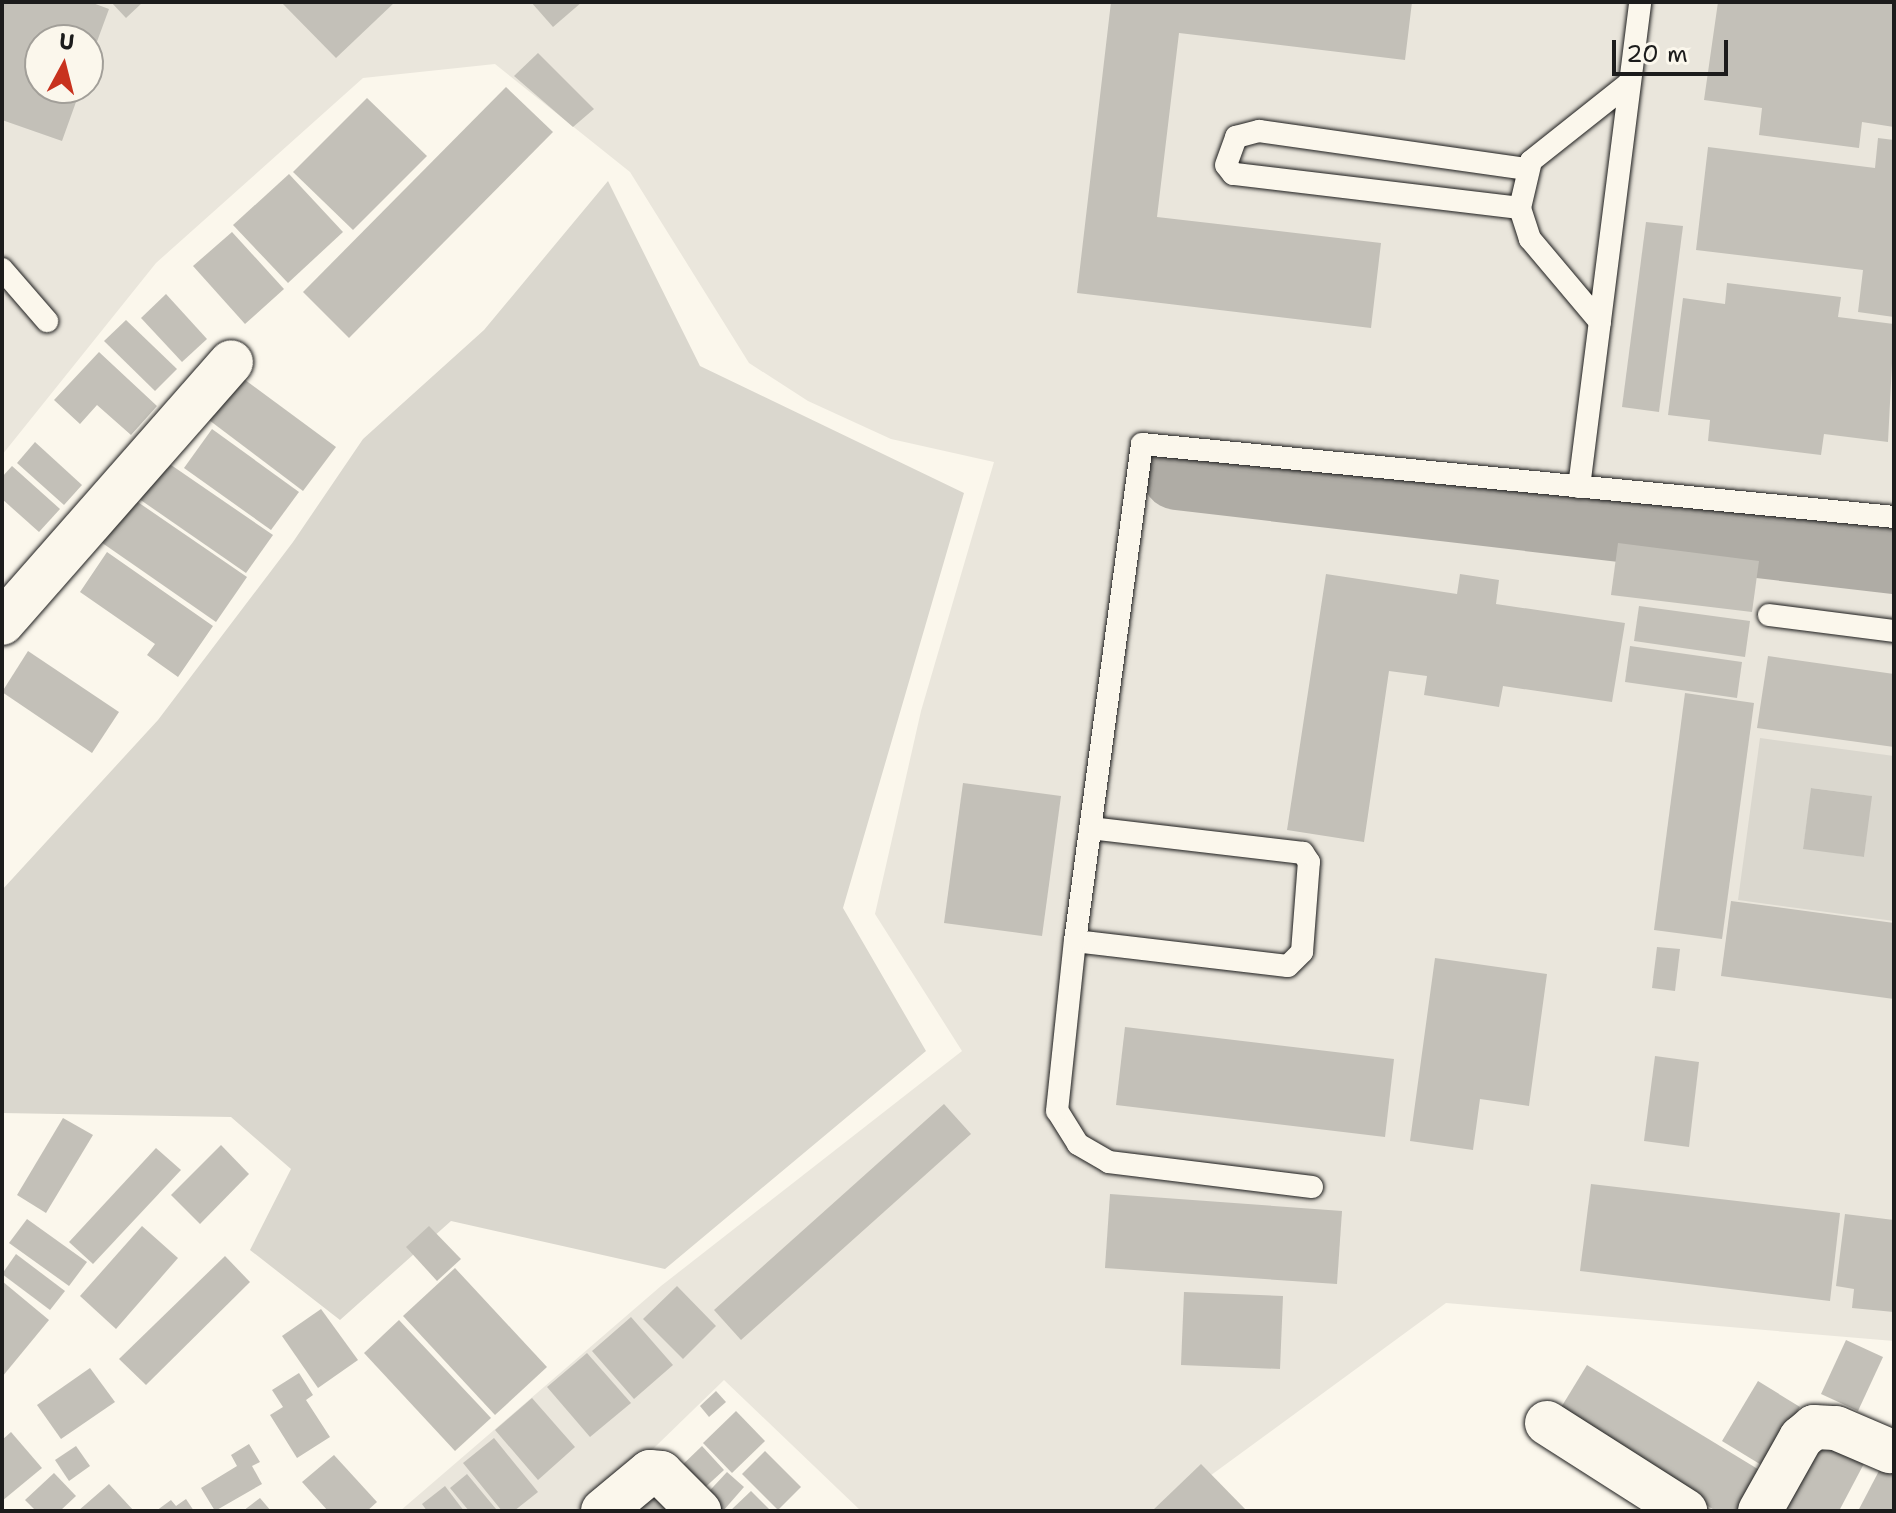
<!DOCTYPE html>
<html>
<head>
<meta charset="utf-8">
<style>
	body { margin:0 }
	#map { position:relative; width:1896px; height:1513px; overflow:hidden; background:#fbf7ec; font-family:"Shantell Sans",sans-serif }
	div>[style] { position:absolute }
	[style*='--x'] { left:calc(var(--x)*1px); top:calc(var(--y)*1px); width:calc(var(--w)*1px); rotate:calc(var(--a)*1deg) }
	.built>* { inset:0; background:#eae6dc }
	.green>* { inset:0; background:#dad7ce }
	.river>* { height:70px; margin:-35px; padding:0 35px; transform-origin:35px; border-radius:35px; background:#afaca5 }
	.building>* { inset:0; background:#c3c0b8 }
	.roads { filter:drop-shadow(0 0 2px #1c1c1c) drop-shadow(0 0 2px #1c1c1c) }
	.service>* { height:22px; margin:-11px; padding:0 11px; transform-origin:11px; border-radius:11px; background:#fbf7ec }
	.minor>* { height:44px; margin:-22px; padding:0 22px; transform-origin:22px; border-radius:22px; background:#fbf7ec }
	span { translate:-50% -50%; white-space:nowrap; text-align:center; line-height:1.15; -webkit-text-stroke:7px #fbf7ec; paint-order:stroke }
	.frame { position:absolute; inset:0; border:4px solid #1c1c1c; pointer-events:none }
	.north { position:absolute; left:24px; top:24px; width:80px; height:80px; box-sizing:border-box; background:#fbf7ec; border:2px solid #a29f99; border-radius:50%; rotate:7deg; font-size:22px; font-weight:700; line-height:32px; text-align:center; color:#1c1c1c }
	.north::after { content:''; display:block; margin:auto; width:28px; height:36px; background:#c8321e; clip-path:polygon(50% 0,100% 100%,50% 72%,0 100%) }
	.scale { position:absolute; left:1612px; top:40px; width:116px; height:36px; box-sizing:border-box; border:4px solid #1c1c1c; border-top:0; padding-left:10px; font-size:24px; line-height:28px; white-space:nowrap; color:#1c1c1c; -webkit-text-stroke:6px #fbf7ec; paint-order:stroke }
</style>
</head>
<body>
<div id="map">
	<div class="built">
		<i style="clip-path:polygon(evenodd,2px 2px,1894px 2px,1894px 1341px,1446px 1303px,1162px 1511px,861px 1511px,724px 1380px,589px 1511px,400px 1511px,661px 1286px,962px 1051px,875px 914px,921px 711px,994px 462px,891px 439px,808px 401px,749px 363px,630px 172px,495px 64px,363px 78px,156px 263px,2px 455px,2px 2px,40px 40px,88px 40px,88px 88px,40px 88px,40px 40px)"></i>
	</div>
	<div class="green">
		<i style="clip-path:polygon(608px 181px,700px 366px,964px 493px,843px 908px,926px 1051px,665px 1269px,451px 1221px,340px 1320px,250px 1250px,291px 1169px,231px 1117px,2px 1113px,2px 890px,158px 720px,293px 542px,363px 439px,484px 330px)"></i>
		<i style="clip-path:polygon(evenodd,1760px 738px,1894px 756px,1894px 921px,1738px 900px,1760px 738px,1812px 788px,1871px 796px,1864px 857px,1803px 848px,1812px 788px)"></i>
	</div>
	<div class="river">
		<i style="--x:1177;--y:475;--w:722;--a:6.68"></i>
	</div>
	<div class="building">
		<i style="clip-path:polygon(2px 2px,90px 2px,109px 9px,88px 66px,88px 40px,40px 40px,40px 88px,81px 88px,62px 141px,2px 120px)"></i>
		<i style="clip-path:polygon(111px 2px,143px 2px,126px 18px)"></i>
		<i style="clip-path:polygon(281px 2px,395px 2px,336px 58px)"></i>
		<i style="clip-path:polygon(531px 2px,582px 2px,553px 27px)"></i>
		<i style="clip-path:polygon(1111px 2px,1412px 2px,1405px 60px,1179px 33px,1157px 217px,1381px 243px,1371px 328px,1077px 293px)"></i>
		<i style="clip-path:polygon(1718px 2px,1894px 2px,1894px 127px,1862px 122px,1859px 148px,1759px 135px,1762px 108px,1704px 100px)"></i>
		<i style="clip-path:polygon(538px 53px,594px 109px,573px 127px,514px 76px)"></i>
		<i style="clip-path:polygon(506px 87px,553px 132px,349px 338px,303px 292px)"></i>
		<i style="clip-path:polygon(367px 98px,427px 156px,353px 230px,293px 172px)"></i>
		<i style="clip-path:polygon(1878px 138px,1894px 140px,1894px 317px,1858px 312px,1863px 270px,1696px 250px,1708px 147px,1875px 168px)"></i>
		<i style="clip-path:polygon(289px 174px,343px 232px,288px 283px,233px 225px)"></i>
		<i style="clip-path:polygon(1646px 222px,1683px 226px,1659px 412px,1622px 407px)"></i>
		<i style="clip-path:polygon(232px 232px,284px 289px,245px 324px,193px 266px)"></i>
		<i style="clip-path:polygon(1727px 283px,1841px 297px,1838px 317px,1894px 324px,1888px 442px,1824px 434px,1821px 455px,1708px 441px,1710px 420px,1668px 415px,1683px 298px,1725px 304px)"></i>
		<i style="clip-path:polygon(166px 294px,207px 339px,182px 362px,141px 318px)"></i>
		<i style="clip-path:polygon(126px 320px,177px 369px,155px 391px,104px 341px)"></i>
		<i style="clip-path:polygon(99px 352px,157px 406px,131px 435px,97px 405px,80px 424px,54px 400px)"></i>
		<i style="clip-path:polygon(229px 368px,336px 447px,303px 491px,197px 411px)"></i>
		<i style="clip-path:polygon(212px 429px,299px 492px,271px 530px,184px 468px)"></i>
		<i style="clip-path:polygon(35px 442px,82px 485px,64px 505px,17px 463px)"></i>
		<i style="clip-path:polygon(158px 456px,273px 535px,246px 573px,132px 494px)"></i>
		<i style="clip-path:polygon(12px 466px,60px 509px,39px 532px,2px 499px,2px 477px)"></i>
		<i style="clip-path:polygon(129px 496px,247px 577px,216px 622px,98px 540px)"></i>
		<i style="clip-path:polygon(1618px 543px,1759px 561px,1752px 612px,1611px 595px)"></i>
		<i style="clip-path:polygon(107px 552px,213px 626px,178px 677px,147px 655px,155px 644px,80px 592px)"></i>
		<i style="clip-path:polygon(1326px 574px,1457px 594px,1460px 574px,1499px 580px,1496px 604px,1625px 623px,1612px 702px,1503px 686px,1499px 707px,1424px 695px,1427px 676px,1389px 671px,1364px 842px,1287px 830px)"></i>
		<i style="clip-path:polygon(1639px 606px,1750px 621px,1745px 657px,1634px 641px)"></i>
		<i style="clip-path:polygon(1630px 646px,1742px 662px,1737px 698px,1625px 682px)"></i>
		<i style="clip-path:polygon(28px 651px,119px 712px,92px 753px,2px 692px)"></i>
		<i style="clip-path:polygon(1768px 656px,1894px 674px,1894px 747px,1757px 728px)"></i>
		<i style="clip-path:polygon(1685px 693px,1754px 703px,1722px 939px,1654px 930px)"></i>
		<i style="clip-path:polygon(963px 783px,1061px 796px,1042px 936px,944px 923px)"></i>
		<i style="clip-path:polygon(1811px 788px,1872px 796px,1864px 857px,1803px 849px)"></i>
		<i style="clip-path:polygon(1731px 901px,1894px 923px,1894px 999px,1721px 976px)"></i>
		<i style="clip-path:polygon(1657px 947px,1680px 949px,1675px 991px,1652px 988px)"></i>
		<i style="clip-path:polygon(1435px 958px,1547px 974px,1529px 1106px,1480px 1099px,1473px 1150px,1410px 1141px)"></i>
		<i style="clip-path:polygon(1125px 1027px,1394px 1059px,1385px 1137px,1116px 1105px)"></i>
		<i style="clip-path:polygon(1655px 1056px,1699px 1062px,1689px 1147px,1644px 1141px)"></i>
		<i style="clip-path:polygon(944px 1104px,971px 1134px,741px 1340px,714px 1310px)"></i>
		<i style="clip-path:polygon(63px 1118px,93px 1135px,46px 1213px,17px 1195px)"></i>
		<i style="clip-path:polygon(221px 1145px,249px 1174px,200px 1224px,171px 1195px)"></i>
		<i style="clip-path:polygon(156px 1148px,181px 1170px,93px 1264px,69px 1242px)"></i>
		<i style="clip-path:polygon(1591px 1184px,1840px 1213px,1830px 1301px,1580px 1271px)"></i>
		<i style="clip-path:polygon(1110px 1194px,1342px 1211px,1337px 1284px,1105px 1268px)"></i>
		<i style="clip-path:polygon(1845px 1214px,1894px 1220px,1894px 1312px,1852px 1308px,1854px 1289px,1836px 1286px)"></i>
		<i style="clip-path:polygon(27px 1219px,87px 1262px,69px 1286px,9px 1243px)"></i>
		<i style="clip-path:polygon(142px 1226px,178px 1258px,116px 1329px,80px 1296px)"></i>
		<i style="clip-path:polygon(429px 1226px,461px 1259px,437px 1281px,406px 1247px)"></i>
		<i style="clip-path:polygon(16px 1254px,65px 1291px,50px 1310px,2px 1274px)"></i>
		<i style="clip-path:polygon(225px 1256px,250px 1282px,146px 1385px,119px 1359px)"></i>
		<i style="clip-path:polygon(455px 1268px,547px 1367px,495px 1415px,403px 1316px)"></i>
		<i style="clip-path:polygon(2px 1281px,49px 1320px,2px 1377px)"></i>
		<i style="clip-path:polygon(677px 1286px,716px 1326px,683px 1359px,643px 1319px)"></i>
		<i style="clip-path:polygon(1184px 1292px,1283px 1296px,1280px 1369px,1181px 1365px)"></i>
		<i style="clip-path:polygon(321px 1309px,358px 1360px,318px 1388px,282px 1336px)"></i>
		<i style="clip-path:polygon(631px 1317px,673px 1365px,634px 1399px,592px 1351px)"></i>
		<i style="clip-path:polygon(399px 1320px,491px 1418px,455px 1451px,364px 1353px)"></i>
		<i style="clip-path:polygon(1846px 1340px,1883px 1357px,1858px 1411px,1821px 1394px)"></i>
		<i style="clip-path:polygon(587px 1353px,631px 1403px,590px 1437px,547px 1387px)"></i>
		<i style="clip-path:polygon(1587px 1365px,1761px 1471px,1736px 1511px,1716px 1511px,1557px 1414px)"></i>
		<i style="clip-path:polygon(90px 1368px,115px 1402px,61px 1439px,37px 1405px)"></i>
		<i style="clip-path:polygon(299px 1373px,313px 1395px,306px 1400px,330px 1437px,297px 1458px,270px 1415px,283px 1407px,272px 1390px)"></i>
		<i style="clip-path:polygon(1758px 1381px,1800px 1407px,1763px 1466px,1722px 1441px)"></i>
		<i style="clip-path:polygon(716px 1391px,726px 1402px,709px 1417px,700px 1406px)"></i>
		<i style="clip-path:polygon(532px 1398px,575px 1447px,538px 1480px,495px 1430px)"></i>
		<i style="clip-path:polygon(736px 1411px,765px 1441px,732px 1473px,703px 1443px)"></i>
		<i style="clip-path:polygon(1820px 1431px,1868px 1456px,1839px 1511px,1778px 1511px)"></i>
		<i style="clip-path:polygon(11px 1432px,42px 1468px,2px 1501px,2px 1440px)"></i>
		<i style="clip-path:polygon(494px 1438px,538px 1492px,514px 1511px,502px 1511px,463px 1463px)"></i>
		<i style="clip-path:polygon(249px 1444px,260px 1462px,252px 1466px,262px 1484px,215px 1511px,201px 1488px,237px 1466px,231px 1455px)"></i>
		<i style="clip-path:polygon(76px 1446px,90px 1466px,69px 1481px,55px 1460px)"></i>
		<i style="clip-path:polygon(702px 1446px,724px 1470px,699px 1493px,677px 1470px)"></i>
		<i style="clip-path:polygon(765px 1451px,801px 1487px,778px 1510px,742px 1474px)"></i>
		<i style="clip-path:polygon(334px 1455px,377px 1502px,367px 1511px,328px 1511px,302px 1482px)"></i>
		<i style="clip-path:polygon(1201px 1464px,1247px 1511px,1152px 1511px)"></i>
		<i style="clip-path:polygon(1881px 1467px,1894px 1473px,1894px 1511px,1858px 1511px)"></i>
		<i style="clip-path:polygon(727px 1472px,744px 1487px,723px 1511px,712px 1511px,700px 1501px)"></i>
		<i style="clip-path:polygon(54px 1473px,76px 1496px,60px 1511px,36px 1511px,25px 1500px)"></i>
		<i style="clip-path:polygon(467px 1474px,496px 1509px,494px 1511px,469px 1511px,450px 1488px)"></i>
		<i style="clip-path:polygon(654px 1483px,685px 1511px,628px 1511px)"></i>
		<i style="clip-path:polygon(109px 1484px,134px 1511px,78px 1511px)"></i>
		<i style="clip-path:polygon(445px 1486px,464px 1511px,427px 1511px,422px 1504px)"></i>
		<i style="clip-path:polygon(751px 1491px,771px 1511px,730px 1511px)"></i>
		<i style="clip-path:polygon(260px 1498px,271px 1511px,243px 1511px)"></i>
		<i style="clip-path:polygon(186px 1499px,194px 1511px,156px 1511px,171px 1500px,176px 1506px)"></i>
	</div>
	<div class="roads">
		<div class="service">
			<i style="--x:1520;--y:208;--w:289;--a:-173.2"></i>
			<i style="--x:1233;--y:174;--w:11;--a:-128"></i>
			<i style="--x:1226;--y:165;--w:30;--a:-70"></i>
			<i style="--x:1236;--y:137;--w:24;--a:-15"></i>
			<i style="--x:1259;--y:131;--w:271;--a:8.1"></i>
			<i style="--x:2;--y:269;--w:69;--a:49.1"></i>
			<i style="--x:1600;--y:322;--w:109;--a:-130.1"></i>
			<i style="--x:1530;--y:239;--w:33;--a:-108"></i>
			<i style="--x:1520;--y:208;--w:48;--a:-76.8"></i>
			<i style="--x:1531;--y:161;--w:124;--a:-38.4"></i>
			<i style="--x:1579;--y:487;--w:489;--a:-82.8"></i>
			<i style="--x:1769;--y:615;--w:126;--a:7.3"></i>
			<i style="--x:1075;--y:941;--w:214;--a:6.7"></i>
			<i style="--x:1288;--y:966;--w:20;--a:-45"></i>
			<i style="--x:1302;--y:952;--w:90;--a:-85.6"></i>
			<i style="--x:1309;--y:862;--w:11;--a:-124"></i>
			<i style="--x:1303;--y:853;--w:214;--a:-173.3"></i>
			<i style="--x:1312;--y:1187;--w:205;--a:-173"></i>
			<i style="--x:1109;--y:1162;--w:36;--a:-150"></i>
			<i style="--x:1078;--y:1144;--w:39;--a:-122"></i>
			<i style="--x:1057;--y:1111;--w:171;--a:-84"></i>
			<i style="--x:1075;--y:941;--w:501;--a:-82.32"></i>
			<i style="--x:1142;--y:444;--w:756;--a:5.54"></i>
		</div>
		<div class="minor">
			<i style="--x:2;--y:623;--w:347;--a:-48.7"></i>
			<i style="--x:1547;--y:1423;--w:164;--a:32.5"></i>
			<i style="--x:603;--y:1511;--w:61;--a:-39.7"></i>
			<i style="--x:650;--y:1472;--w:11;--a:5"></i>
			<i style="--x:661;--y:1473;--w:54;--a:45"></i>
			<i style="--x:1760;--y:1511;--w:84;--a:-60.7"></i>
			<i style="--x:1801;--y:1438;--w:17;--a:-40"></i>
			<i style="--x:1814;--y:1427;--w:22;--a:3"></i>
			<i style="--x:1836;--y:1428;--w:59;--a:23.1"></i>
		</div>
	</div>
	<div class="frame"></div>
	<div class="north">U</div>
	<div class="scale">20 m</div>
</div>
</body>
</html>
